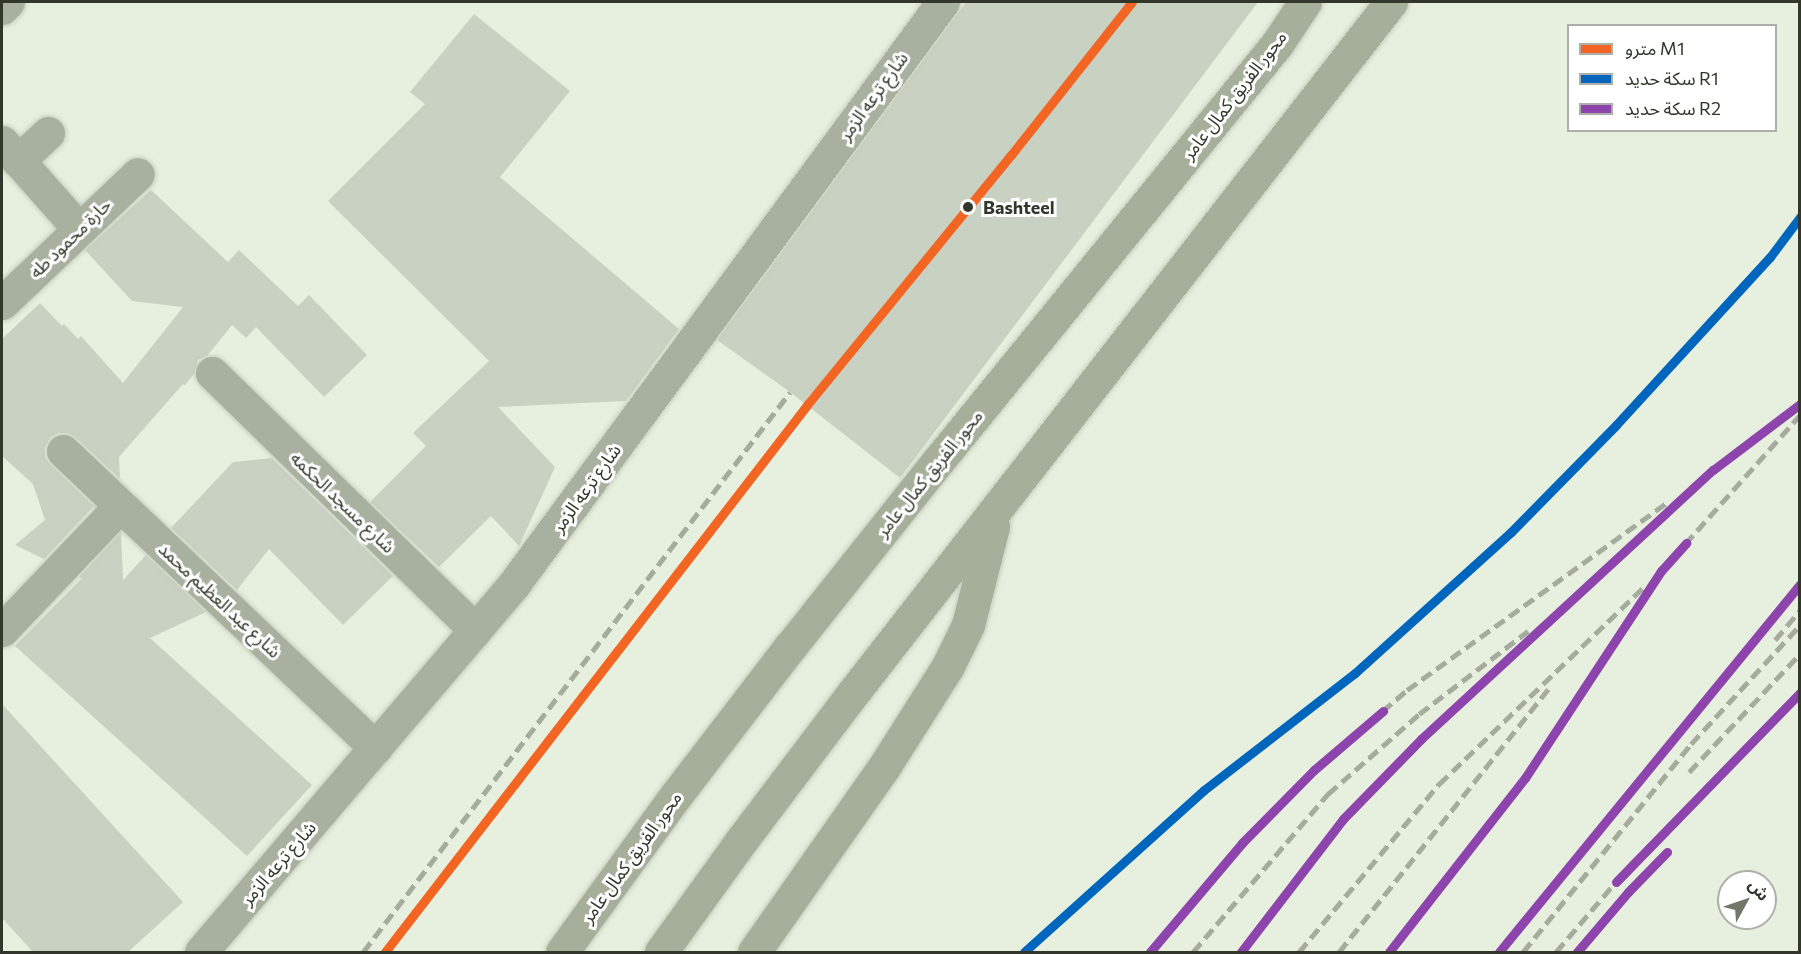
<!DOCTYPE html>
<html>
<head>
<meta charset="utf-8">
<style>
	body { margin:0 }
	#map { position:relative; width:1801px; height:954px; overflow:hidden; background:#e7f0de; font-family:Commissioner,"Noto Sans Arabic",sans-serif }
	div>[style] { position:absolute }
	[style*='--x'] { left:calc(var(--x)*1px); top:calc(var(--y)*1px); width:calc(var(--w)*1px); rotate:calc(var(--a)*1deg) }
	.building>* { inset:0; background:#c9d1c2 }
	.roads { filter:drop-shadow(0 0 2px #c6cdbf) drop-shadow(0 0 2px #c6cdbf) }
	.minor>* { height:33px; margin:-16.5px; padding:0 16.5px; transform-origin:16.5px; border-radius:16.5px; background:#a8b19f }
	.tertiary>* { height:33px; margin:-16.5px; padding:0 16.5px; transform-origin:16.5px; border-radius:16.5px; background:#a8b19f }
	.motorway>* { height:33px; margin:-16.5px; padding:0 16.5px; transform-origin:16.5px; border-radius:16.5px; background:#a5af9a }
	.rail>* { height:4.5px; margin-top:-2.25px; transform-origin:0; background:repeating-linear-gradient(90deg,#a5ac9d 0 12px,transparent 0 18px) }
	.rail-1>* { height:9px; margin:-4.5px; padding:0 4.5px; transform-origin:4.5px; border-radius:4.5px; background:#0065bd }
	.rail-2>* { height:9px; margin:-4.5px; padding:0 4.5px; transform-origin:4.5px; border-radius:4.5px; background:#8e44ad }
	.metro-1>* { height:9px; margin:-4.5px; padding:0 4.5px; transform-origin:4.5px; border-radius:4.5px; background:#f26522 }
	.dots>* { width:16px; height:16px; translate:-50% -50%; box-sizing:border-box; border:3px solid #fff; border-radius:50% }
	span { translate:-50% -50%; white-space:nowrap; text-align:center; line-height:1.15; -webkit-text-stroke:6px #fff; paint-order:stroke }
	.street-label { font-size:18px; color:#31382b }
	.stop-label { font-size:18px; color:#31382b; font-weight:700 }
	.left { translate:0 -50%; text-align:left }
	.frame { position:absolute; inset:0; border:3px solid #31382b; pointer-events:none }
	.legend { position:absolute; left:1567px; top:24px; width:210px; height:108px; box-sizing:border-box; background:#fff; border:2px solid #adafaa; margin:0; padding:8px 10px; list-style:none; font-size:18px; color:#31382b }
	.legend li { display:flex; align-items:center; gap:12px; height:30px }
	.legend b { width:30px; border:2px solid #adafaa }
	.north { position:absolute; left:1717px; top:870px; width:60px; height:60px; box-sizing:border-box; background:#fff; border:2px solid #adafaa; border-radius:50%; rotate:50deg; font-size:16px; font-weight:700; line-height:24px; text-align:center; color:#31382b }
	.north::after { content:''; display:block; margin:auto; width:21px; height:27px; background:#71786a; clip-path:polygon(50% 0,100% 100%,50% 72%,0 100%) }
</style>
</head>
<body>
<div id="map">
	<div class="building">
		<i style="clip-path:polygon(966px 2px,1258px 2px,900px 478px,790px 392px,717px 340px)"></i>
		<i style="clip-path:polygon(474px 14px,570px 91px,500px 177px,679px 329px,626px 401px,498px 407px,555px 467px,519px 546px,491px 516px,439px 567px,370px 502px,426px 446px,413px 433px,489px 361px,328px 201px,425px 104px,410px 92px)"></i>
		<i style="clip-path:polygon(151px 190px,228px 262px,239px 250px,298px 306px,309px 295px,367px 355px,324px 397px,256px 327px,246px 338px,232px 325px,208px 355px,198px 360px,194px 374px,185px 385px,183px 384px,119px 457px,120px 479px,75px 437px,68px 433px,58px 433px,50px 438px,45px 447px,45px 457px,50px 464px,94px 506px,44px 559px,15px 545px,45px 520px,33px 484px,2px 456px,2px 339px,40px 303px,62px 326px,64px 324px,78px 339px,81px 336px,123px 383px,183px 307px,132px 301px,85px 250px)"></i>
		<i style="clip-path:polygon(272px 458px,393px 576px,343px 625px,269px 549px,237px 590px,171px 528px,233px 462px)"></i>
		<i style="clip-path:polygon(121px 532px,123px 580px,146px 555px,206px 612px,150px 638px,312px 785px,247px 856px,15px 646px,82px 578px,79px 577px)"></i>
		<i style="clip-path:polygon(2px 704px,183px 902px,128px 952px,33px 952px,2px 918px)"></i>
	</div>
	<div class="roads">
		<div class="minor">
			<i style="--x:2;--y:8;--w:8;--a:-45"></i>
			<i style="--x:2;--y:142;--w:116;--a:48.5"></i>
			<i style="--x:18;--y:161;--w:41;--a:-43"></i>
			<i style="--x:2;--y:303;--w:187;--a:-43.5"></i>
			<i style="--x:212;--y:373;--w:368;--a:44.3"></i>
			<i style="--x:63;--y:451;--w:431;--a:43.5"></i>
			<i style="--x:2;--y:630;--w:171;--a:-46.4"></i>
		</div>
		<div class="tertiary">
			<i style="--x:201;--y:952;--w:483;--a:-49.6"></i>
			<i style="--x:514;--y:584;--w:723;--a:-53.61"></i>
		</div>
		<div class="motorway">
			<i style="--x:562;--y:952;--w:195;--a:-54"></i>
			<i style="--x:677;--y:794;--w:185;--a:-52.5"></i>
			<i style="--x:790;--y:647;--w:239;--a:-51.5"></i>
			<i style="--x:939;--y:460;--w:536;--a:-50.91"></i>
			<i style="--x:1277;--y:44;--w:50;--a:-56.3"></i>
			<i style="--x:661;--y:952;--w:137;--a:-54.2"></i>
			<i style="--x:741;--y:841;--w:186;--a:-52.9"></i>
			<i style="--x:853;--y:693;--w:876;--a:-52.1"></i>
			<i style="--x:754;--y:952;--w:226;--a:-54.9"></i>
			<i style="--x:884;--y:767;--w:120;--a:-57.6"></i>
			<i style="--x:948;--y:666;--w:46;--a:-64"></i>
			<i style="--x:968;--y:625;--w:102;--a:-75.8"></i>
		</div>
	</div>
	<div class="rail">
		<i style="--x:1775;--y:640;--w:39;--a:-50"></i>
		<i style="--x:1689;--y:772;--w:162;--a:-46.8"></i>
		<i style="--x:363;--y:952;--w:704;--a:-52.67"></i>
		<i style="--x:385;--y:952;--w:691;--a:-52.35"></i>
		<i style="--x:1024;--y:952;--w:242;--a:-42"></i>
		<i style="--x:1204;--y:790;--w:191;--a:-37.8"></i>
		<i style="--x:1355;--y:673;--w:210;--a:-42.1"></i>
		<i style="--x:1511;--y:532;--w:150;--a:-45.5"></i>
		<i style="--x:1616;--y:425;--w:228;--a:-47.5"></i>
		<i style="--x:1770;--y:257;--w:50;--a:-53.1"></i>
		<i style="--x:1150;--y:952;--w:143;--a:-49.8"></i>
		<i style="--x:1242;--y:843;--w:103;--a:-45.4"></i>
		<i style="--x:1314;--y:770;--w:123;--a:-40.7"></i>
		<i style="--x:1407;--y:690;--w:323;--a:-35.8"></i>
		<i style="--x:1193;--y:952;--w:208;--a:-49.5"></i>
		<i style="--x:1328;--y:794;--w:121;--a:-41.3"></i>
		<i style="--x:1419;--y:714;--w:137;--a:-37.3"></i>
		<i style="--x:1241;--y:952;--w:168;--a:-52.5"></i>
		<i style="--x:1343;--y:819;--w:112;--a:-45.7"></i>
		<i style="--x:1421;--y:739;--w:397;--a:-42.7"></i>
		<i style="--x:1713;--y:470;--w:109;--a:-37.2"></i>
		<i style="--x:1299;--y:952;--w:219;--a:-50.2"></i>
		<i style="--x:1439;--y:784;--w:284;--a:-43.9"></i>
		<i style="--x:1339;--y:952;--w:336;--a:-51.5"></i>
		<i style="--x:1389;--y:952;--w:221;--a:-52"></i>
		<i style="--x:1525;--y:778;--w:248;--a:-56.7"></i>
		<i style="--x:1661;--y:571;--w:209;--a:-48.3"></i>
		<i style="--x:1499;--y:952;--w:475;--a:-50.7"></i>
		<i style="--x:1523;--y:952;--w:267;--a:-51.1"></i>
		<i style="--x:1691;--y:744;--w:161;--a:-47.5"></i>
		<i style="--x:1556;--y:952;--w:116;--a:-49.6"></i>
		<i style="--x:1631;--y:864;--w:240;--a:-45.3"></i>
	</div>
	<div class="rail-1">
		<i style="--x:1024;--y:952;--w:242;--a:-42"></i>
		<i style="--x:1204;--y:790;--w:191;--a:-37.8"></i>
		<i style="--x:1355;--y:673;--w:210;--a:-42.1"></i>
		<i style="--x:1511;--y:532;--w:150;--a:-45.5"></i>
		<i style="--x:1616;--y:425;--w:228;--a:-47.5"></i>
		<i style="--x:1770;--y:257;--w:50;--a:-53.1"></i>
	</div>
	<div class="rail-2">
		<i style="--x:1616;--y:882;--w:264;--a:-45.8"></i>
		<i style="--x:1150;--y:952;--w:143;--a:-49.8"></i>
		<i style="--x:1242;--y:843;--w:103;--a:-45.4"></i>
		<i style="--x:1314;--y:770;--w:91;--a:-40.5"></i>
		<i style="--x:1241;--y:952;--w:168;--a:-52.5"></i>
		<i style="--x:1343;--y:819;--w:112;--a:-45.7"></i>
		<i style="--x:1421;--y:739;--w:397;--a:-42.7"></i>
		<i style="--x:1713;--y:470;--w:109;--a:-37.2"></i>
		<i style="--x:1389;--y:952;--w:221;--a:-52"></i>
		<i style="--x:1525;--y:778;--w:248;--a:-56.7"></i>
		<i style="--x:1661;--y:571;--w:38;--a:-48"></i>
		<i style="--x:1499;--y:952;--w:475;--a:-50.7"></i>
		<i style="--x:1577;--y:952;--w:79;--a:-49.6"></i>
		<i style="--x:1628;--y:892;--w:56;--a:-45.7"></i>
	</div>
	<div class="metro-1">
		<i style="--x:385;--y:952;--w:691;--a:-52.35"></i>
		<i style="--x:807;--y:405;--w:323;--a:-50.8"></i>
		<i style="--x:1011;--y:155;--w:195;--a:-51.7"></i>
	</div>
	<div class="dots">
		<i style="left:968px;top:207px;background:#31382b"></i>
	</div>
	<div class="street-label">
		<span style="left:1234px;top:95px;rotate:-52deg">محور الفريق كمال عامر</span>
		<span style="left:873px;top:96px;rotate:-54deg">شارع ترعه الزمر</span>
		<span style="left:70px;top:238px;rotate:-44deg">حارة محمود طه</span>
		<span style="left:929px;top:473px;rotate:-51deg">محور الفريق كمال عامر</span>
		<span style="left:586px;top:488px;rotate:-54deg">شارع ترعه الزمر</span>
		<span style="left:343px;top:502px;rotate:44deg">شارع مسجد الحكمه</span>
		<span style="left:220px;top:600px;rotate:43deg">شارع عبد العظيم محمد</span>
		<span style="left:631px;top:857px;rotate:-54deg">محور الفريق كمال عامر</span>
		<span style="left:278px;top:863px;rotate:-49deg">شارع ترعه الزمر</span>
	</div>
	<div class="stop-label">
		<span class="left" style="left:983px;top:207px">Bashteel</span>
	</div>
	<div class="frame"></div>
	<ul class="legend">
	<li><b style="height:8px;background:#f26522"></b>مترو M1</li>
	<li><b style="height:8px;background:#0065bd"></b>سكة حديد R1</li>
	<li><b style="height:8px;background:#8e44ad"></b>سكة حديد R2</li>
	</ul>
	<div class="north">ش</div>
</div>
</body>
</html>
